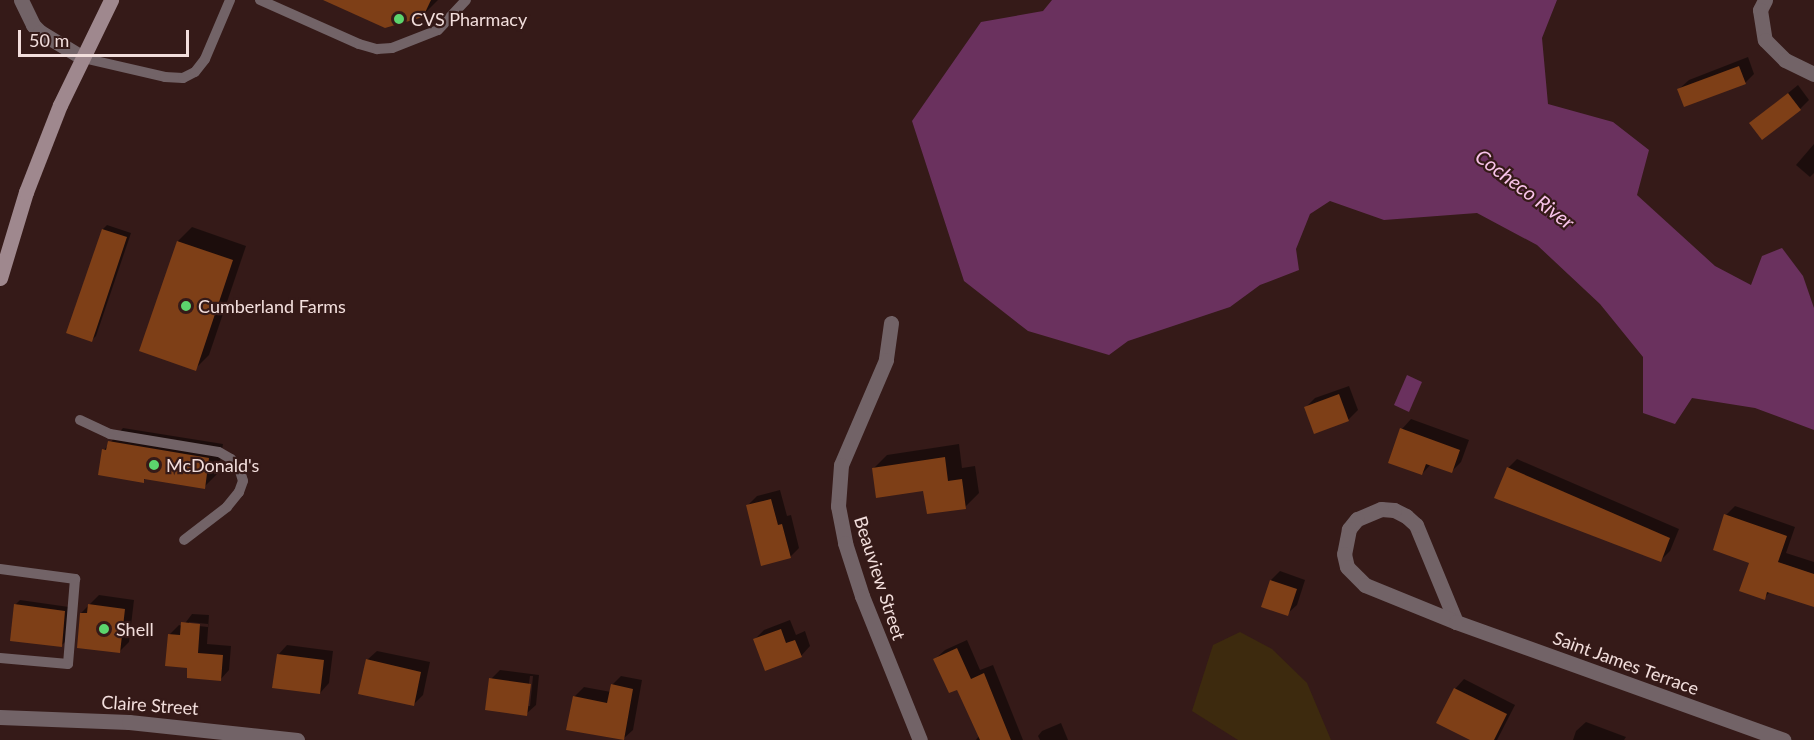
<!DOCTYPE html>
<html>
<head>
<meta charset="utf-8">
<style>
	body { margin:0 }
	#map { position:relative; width:1814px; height:740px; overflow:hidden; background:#351a18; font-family:Lato,sans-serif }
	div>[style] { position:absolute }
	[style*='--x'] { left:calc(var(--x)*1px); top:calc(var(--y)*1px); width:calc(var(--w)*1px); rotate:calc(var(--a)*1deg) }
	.green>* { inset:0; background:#3d2a0e }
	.water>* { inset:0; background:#6a315e }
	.shadow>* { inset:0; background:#0007 }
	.building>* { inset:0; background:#7e3f17 }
	.service>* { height:10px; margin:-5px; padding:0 5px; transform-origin:5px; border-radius:5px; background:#726367 }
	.minor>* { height:15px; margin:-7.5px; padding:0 7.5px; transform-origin:7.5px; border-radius:7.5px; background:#726367 }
	.secondary>* { height:15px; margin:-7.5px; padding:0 7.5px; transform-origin:7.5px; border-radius:7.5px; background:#9f888e }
	.dots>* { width:16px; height:16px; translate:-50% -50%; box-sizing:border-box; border:3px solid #351a18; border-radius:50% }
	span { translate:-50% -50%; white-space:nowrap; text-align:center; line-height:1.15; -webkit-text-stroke:4.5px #351a18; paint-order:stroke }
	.poi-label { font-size:18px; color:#f2dedc }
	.left { translate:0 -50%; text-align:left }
	.street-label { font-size:18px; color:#f2dedc }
	.water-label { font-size:20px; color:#f9c4ea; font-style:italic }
	.scale { position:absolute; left:18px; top:30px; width:171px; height:27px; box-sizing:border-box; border:3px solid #f2dedc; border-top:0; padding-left:8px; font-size:18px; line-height:21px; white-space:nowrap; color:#f2dedc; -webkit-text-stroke:4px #351a18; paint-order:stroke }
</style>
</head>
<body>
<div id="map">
	<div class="green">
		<i style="clip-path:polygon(1240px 632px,1272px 649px,1307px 683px,1331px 740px,1238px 740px,1192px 711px,1213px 645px)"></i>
	</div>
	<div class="water">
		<i style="clip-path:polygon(1052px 0,1557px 0,1542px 38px,1548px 104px,1613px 122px,1649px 150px,1637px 195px,1715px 266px,1751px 285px,1762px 256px,1782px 248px,1803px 276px,1814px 308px,1814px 430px,1755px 408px,1692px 398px,1675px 424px,1643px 413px,1643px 357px,1600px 304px,1537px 245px,1477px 213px,1384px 220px,1330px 201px,1310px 214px,1296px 249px,1299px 270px,1260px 285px,1230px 307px,1128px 341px,1109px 355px,1028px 331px,964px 281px,912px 121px,981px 22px,1043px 11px)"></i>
		<i style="clip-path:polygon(1407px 375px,1422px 382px,1409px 412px,1394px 405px)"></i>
	</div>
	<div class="shadow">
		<i style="clip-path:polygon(327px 0,438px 0,423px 15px)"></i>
		<i style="clip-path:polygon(1748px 57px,1754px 74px,1745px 83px,1679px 89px,1689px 80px)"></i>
		<i style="clip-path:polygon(1798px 85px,1809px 100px,1800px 109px,1751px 123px)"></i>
		<i style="clip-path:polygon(1814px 144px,1814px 173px,1810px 177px,1796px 165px)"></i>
		<i style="clip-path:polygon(107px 225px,131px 233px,96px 336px,92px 340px,68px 332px,103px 229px)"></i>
		<i style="clip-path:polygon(192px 227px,246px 246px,209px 355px,195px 369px,178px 241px)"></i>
		<i style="clip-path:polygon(1349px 386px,1358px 410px,1348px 420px,1306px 407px,1315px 398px)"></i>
		<i style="clip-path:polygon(1411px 419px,1469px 440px,1461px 462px,1451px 472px,1431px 464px,1422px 474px,1402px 429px)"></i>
		<i style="clip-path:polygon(123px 428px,223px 444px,218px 473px,204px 487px,146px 478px,143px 481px,104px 450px)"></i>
		<i style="clip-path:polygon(959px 444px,962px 468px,975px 466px,979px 493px,965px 507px,873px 469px,887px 455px)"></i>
		<i style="clip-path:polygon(1517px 459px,1679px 529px,1670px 551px,1660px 561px,1508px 468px)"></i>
		<i style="clip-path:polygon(780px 490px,787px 516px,791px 515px,799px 548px,790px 557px,747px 506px,757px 496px)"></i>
		<i style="clip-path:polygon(1735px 506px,1795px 527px,1786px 553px,1814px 562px,1814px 606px,1771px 591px,1764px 598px,1751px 562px,1726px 515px)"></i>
		<i style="clip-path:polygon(1280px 571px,1305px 580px,1297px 605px,1287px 614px,1271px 580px)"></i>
		<i style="clip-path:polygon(99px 595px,134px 600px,129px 642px,119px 652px,81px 613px)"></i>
		<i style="clip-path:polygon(20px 600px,69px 607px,66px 641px,61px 646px,15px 605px)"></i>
		<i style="clip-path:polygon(evenodd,192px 614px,209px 615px,207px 644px,231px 646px,229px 670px,220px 680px,189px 667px,169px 635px,179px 625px,183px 626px,192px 614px,189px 622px,208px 624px,208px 627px,189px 625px,189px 622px)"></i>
		<i style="clip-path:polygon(790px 620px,796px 635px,805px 631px,810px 646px,801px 656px,755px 639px,764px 630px)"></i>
		<i style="clip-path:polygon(967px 640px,980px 670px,993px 665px,1023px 740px,976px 740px,979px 736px,958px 688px,935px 659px,945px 650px)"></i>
		<i style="clip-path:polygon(287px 645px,333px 651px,329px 683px,320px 693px,278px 655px)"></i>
		<i style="clip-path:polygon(377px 651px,430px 662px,423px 695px,413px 705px,367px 660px)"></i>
		<i style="clip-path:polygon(evenodd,500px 670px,539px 675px,536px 705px,526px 714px,491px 679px,500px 670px,530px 676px,533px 676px,530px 706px,526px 706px,530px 676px)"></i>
		<i style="clip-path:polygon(621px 676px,642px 680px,633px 730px,623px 739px,574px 697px,584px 687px,611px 692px,612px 685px)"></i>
		<i style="clip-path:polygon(1464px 679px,1515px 705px,1497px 740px,1474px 740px,1455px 689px)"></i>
		<i style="clip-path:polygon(1586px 722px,1626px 737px,1624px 740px,1573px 740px,1576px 731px)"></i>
		<i style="clip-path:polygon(1061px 723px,1068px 740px,1040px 740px,1038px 736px,1042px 731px)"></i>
	</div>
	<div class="building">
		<i style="clip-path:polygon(323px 0,431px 0,423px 17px,385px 28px)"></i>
		<i style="clip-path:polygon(1739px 66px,1746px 84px,1684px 107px,1677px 89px)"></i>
		<i style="clip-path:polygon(1788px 93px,1801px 110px,1762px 140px,1749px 123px)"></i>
		<i style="clip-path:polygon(102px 229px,127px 237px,92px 342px,66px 333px)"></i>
		<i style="clip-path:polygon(177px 241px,233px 260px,196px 371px,139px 351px)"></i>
		<i style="clip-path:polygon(1339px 394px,1349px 421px,1314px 434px,1304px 407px)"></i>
		<i style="clip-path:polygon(1400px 428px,1460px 450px,1452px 473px,1426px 464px,1422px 475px,1388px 463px)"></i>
		<i style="clip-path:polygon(108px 441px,209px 458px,205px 489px,144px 479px,144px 483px,98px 475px,102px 449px,106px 450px)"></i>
		<i style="clip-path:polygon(945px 457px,948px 481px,962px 479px,966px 509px,927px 514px,923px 491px,876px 498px,872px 468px)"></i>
		<i style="clip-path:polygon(1507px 467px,1670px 538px,1661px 562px,1494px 498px)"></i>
		<i style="clip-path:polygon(771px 499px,778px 525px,782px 524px,791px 558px,761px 566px,746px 505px)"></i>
		<i style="clip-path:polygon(1724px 514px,1787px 536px,1778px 562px,1814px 574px,1814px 607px,1767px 592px,1765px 600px,1739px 591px,1749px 563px,1713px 550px)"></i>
		<i style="clip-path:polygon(1270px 580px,1297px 589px,1288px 616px,1261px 607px)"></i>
		<i style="clip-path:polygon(14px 604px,65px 611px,62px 647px,10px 641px)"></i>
		<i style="clip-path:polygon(88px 604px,125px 609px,120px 653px,77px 648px,80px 613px,87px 613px)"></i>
		<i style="clip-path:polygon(181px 622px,200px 624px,198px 653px,223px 655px,221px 681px,187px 678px,187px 668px,165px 666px,168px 634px,180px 635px)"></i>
		<i style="clip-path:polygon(781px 629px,786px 643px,795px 640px,802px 657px,765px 671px,753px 639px)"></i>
		<i style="clip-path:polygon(957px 648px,971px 679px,984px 673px,1011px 740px,980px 740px,957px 690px,949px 693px,933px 659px)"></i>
		<i style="clip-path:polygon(277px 654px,324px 660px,320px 694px,272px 688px)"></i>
		<i style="clip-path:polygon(366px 659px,421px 672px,414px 706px,358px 694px)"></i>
		<i style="clip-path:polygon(489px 678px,531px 684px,527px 716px,485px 710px)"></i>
		<i style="clip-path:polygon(611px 684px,633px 689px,624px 740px,566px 730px,573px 696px,607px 703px)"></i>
		<i style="clip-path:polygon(1454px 688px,1507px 714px,1494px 740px,1470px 740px,1436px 723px)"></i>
	</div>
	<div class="service">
		<i style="--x:260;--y:0;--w:108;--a:24"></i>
		<i style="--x:359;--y:44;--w:19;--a:16"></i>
		<i style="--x:377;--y:49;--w:15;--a:-4"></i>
		<i style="--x:392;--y:48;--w:49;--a:-21.4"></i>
		<i style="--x:438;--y:30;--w:41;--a:-47"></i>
		<i style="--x:83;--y:58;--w:84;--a:13"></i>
		<i style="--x:165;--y:77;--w:18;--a:3"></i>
		<i style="--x:183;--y:78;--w:13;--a:-27"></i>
		<i style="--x:195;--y:72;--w:16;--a:-52"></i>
		<i style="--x:205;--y:59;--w:64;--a:-67"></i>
		<i style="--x:80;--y:420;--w:33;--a:25"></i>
		<i style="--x:110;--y:434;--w:110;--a:9.4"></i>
		<i style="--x:219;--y:452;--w:14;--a:30"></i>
		<i style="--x:231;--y:459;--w:15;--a:53"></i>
		<i style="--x:240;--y:471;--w:10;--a:73"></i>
		<i style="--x:243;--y:481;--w:12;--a:110"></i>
		<i style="--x:239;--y:492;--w:19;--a:129"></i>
		<i style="--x:227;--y:507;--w:54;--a:142.5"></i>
		<i style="--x:0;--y:569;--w:76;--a:7.6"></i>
		<i style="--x:75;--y:579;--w:85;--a:94.7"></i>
		<i style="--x:68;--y:664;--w:68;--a:-175"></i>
	</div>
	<div class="minor">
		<i style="--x:21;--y:0;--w:28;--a:64"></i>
		<i style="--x:33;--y:25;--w:10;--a:45"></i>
		<i style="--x:40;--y:32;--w:50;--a:31.2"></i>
		<i style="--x:1765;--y:0;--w:11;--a:117"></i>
		<i style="--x:1760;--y:10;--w:30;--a:81"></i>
		<i style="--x:1765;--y:40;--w:28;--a:45"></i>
		<i style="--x:1785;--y:60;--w:32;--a:26"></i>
		<i style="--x:891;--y:323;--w:37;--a:98"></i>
		<i style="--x:886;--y:360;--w:114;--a:113.2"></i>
		<i style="--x:841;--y:465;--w:41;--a:94.2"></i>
		<i style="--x:838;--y:506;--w:38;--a:79"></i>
		<i style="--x:845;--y:543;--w:56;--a:72.2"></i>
		<i style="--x:862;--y:596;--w:155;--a:68.1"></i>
		<i style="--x:1456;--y:622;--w:105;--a:-112.4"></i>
		<i style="--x:1416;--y:525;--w:13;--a:-138"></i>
		<i style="--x:1406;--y:516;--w:13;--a:-153"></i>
		<i style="--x:1394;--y:510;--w:13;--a:-176"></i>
		<i style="--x:1381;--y:509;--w:26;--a:157"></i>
		<i style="--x:1357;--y:519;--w:13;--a:129"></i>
		<i style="--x:1349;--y:529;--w:25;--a:101"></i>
		<i style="--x:1344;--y:554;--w:13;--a:77"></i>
		<i style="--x:1347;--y:567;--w:25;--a:45"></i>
		<i style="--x:1365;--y:585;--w:98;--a:22.1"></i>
		<i style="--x:1456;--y:622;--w:348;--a:19.8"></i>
		<i style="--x:0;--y:717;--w:129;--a:2.2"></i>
		<i style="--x:129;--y:722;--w:169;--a:6.1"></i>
	</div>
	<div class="secondary">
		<i style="--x:0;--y:278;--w:90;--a:-73.2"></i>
		<i style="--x:26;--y:192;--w:93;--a:-68.7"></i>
		<i style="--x:60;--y:105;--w:117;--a:-64.1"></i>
	</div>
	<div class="dots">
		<i style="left:399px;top:19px;background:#5cd56d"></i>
		<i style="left:186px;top:306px;background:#5cd56d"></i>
		<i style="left:154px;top:465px;background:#5cd56d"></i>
		<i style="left:104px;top:629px;background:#5cd56d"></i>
	</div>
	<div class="poi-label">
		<span class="left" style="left:411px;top:19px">CVS Pharmacy</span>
		<span class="left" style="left:198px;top:306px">Cumberland Farms</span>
		<span class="left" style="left:166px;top:465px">McDonald's</span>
		<span class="left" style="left:116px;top:629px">Shell</span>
	</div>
	<div class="street-label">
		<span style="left:880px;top:578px;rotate:72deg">Beauview Street</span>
		<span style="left:1626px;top:663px;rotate:20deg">Saint James Terrace</span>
		<span style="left:150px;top:705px;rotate:4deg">Claire Street</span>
	</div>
	<div class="water-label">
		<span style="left:1525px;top:189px;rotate:37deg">Cocheco River</span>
	</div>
	<div class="scale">50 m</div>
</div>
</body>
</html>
